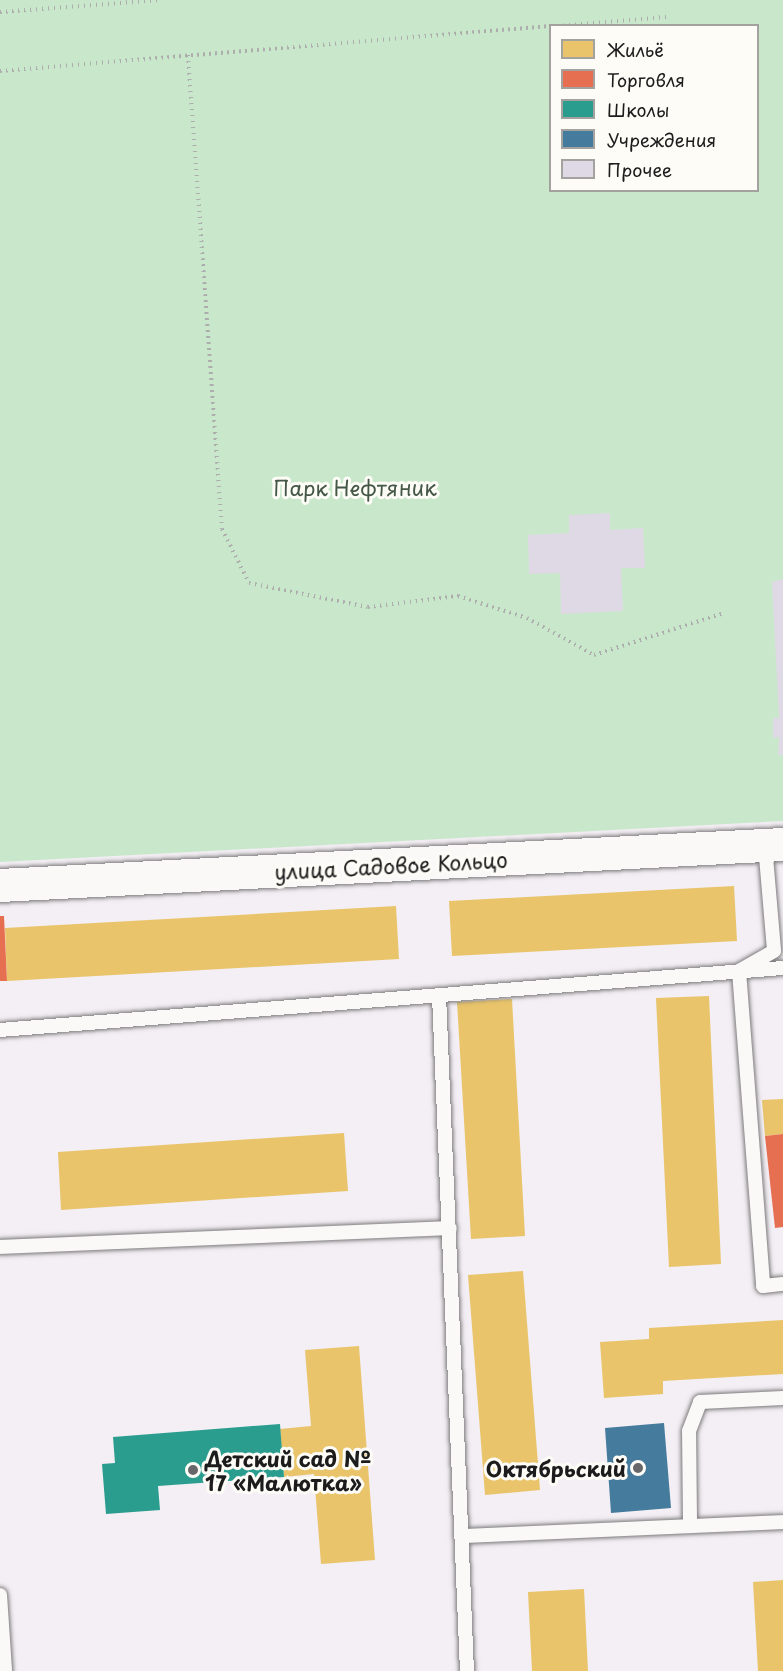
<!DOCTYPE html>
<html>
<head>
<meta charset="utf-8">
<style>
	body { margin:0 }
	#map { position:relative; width:783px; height:1671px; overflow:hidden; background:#f3eff4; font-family:"Playpen Sans",sans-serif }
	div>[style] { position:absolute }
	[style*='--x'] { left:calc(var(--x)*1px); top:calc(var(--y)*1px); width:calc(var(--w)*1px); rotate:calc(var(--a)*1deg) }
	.green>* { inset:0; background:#c9e8cb }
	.homes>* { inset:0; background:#e9c46a }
	.shops>* { inset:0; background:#e76f51 }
	.schools>* { inset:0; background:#2a9d8f }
	.public>* { inset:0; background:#457b9d }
	.building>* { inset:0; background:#dfd9e5 }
	.path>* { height:4px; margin-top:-2px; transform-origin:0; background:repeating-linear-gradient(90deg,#aeadad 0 1.5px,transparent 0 6px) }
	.roads { filter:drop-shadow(0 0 2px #7d7b7d) drop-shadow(0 0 2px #7d7b7d) }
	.lane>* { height:14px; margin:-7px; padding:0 7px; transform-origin:7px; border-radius:7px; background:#faf9f8 }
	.secondary>* { height:33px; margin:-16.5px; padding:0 16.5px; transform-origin:16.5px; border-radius:16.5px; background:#faf9f8 }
	.dots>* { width:16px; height:16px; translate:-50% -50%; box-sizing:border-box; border:3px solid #fdfcf7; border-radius:50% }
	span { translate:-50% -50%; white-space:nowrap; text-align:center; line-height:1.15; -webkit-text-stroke:6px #fdfcf7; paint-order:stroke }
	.park-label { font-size:21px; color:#455847 }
	.street-label { font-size:21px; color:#1c1c1c }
	.poi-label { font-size:21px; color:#1c1c1c; font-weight:700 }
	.left { translate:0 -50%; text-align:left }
	.right { translate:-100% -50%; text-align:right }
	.legend { position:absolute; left:549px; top:24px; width:210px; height:168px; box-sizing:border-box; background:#fdfcf7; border:2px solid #a3a29f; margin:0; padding:8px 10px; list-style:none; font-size:18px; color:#1c1c1c }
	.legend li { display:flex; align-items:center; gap:12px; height:30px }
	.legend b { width:30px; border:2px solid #a3a29f }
</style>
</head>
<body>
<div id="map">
	<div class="green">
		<i style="clip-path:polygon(evenodd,0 0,783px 0,783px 821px,0 862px,0 0,550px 26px,758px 26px,758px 190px,550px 190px,550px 26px)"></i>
	</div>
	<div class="homes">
		<i style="clip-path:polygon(734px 886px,737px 941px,452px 956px,449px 901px)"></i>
		<i style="clip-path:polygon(396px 906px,399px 959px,7px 981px,5px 928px)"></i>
		<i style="clip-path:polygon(709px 996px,721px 1264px,669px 1267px,656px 998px)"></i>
		<i style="clip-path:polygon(512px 999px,525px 1236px,471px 1239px,457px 1002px)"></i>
		<i style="clip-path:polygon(783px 1099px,783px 1134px,765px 1136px,762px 1100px)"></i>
		<i style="clip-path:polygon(344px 1133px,348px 1191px,61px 1210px,58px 1152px)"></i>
		<i style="clip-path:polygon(523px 1271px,540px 1490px,485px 1495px,468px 1275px)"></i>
		<i style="clip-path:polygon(783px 1320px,783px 1374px,663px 1381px,663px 1394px,604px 1398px,600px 1342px,649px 1339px,649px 1328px)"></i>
		<i style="clip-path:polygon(359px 1346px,375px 1560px,321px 1564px,314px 1474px,284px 1477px,280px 1429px,311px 1426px,305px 1350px)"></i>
		<i style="clip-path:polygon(783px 1580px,783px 1671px,758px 1671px,753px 1582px)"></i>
		<i style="clip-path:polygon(584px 1589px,588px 1671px,532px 1671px,528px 1592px)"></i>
	</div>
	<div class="shops">
		<i style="clip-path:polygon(0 916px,4px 916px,7px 981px,0 981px)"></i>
		<i style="clip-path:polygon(783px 1134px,783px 1227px,775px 1228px,765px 1136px)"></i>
	</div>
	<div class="schools">
		<i style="clip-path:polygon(280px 1424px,284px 1477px,158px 1486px,160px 1510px,106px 1514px,102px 1464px,115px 1463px,113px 1437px)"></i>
	</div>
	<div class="public">
		<i style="clip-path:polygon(664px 1423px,671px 1508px,611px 1513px,605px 1428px)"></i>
	</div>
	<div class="building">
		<i style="clip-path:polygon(610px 513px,610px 530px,643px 528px,645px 568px,621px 568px,623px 611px,561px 614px,560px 573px,529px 574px,528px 535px,569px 533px,569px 515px)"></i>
		<i style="clip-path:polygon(783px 579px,783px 755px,778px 755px,779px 737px,773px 738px,773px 718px,779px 718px,772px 582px)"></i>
	</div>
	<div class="path">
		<i style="--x:0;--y:12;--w:158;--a:-4.3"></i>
		<i style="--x:557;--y:26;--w:110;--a:-4.7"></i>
		<i style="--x:188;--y:55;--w:475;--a:85.9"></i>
		<i style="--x:222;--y:529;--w:60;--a:63.4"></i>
		<i style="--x:249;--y:583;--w:121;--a:11.4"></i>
		<i style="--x:368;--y:607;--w:91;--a:-7"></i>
		<i style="--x:458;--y:596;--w:72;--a:17.7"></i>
		<i style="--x:527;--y:618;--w:77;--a:28.9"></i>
		<i style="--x:594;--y:655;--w:137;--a:-17.9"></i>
		<i style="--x:0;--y:71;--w:552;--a:-4.68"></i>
	</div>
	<div class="roads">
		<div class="lane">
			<i style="--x:765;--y:845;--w:106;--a:85.1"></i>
			<i style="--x:774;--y:951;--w:40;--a:150.3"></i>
			<i style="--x:739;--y:971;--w:316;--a:85.6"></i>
			<i style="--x:763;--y:1286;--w:20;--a:-6"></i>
			<i style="--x:439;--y:995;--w:677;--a:87.63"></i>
			<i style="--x:0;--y:1030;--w:785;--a:-4.53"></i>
			<i style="--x:0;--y:1247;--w:450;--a:-2.4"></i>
			<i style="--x:690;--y:1522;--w:91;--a:-90.6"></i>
			<i style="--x:689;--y:1431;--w:31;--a:-69"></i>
			<i style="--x:700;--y:1402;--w:83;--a:-2.8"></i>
			<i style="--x:466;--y:1536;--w:317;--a:-2.5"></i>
			<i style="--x:0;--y:1595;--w:76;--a:86.2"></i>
		</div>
		<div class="secondary">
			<i style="--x:0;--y:885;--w:784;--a:-3"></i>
		</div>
	</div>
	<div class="dots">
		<i style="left:638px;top:1468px;background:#676668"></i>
		<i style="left:193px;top:1470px;background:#676668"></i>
	</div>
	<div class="park-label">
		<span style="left:355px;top:487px">Парк Нефтяник</span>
	</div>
	<div class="street-label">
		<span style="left:391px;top:865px;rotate:-3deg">улица Садовое Кольцо</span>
	</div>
	<div class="poi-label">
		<span class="left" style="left:205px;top:1470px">Детский сад №<br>17 «Малютка»</span>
		<span class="right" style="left:626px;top:1468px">Октябрьский</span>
	</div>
	<ul class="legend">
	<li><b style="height:16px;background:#e9c46a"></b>Жильё</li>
	<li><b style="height:16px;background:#e76f51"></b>Торговля</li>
	<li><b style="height:16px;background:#2a9d8f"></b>Школы</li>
	<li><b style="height:16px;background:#457b9d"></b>Учреждения</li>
	<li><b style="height:16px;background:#dfd9e5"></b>Прочее</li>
	</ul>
</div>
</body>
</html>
